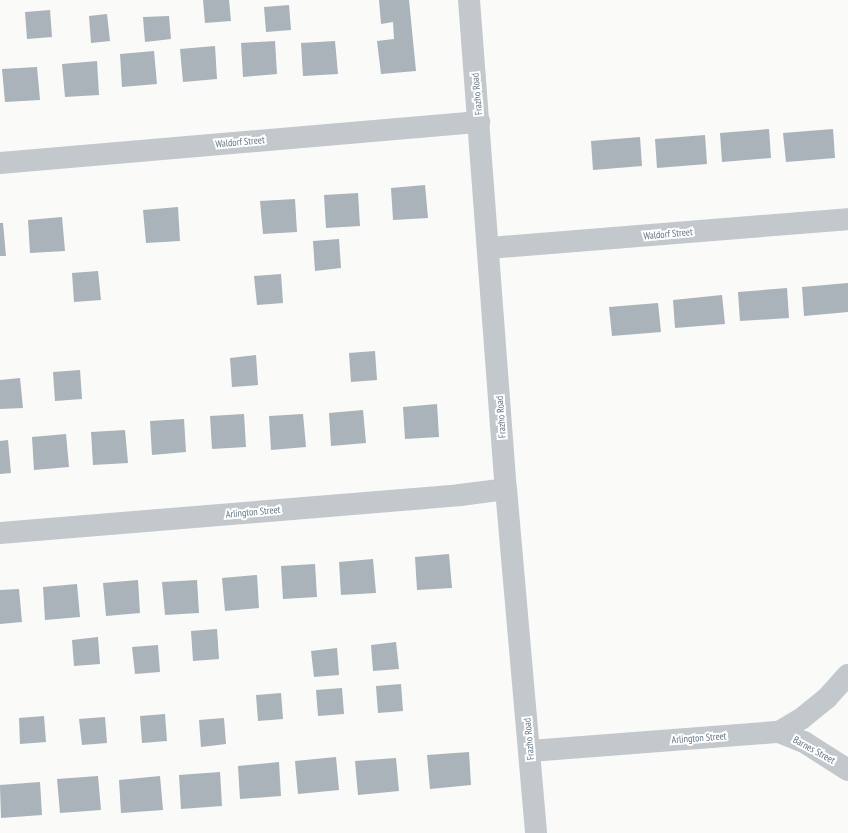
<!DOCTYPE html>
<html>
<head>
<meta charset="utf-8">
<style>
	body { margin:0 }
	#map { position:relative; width:848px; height:833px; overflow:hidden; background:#fafaf8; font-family:"PT Sans Narrow",sans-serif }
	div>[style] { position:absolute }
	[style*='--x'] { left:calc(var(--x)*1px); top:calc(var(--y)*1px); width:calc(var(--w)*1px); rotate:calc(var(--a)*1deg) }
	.building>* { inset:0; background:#aab3b9 }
	.minor>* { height:22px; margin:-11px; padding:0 11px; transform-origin:11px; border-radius:11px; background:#c3c8cc }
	span { translate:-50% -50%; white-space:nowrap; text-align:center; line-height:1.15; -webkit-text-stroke:4px #fff; paint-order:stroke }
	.street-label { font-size:10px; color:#657683 }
</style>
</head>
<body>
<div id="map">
	<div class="building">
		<i style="clip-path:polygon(203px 0,229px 0,231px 21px,205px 23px)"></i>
		<i style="clip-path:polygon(379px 0,409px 0,416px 71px,381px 74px,377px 41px,394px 39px,393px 22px,381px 24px)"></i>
		<i style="clip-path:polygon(289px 5px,291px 30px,266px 32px,264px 7px)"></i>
		<i style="clip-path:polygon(50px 10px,52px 37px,27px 39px,25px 12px)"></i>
		<i style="clip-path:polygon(107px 14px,110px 41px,91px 43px,89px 16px)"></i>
		<i style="clip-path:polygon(169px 16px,171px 39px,145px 42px,143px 17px)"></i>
		<i style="clip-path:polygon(275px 41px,277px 74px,243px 77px,241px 43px)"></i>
		<i style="clip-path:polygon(335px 41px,338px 74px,303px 76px,301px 43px)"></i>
		<i style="clip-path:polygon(215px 46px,217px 79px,183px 82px,180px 49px)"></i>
		<i style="clip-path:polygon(154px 51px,157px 84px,122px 87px,120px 54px)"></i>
		<i style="clip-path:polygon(97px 61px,99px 95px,65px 97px,62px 64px)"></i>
		<i style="clip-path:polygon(37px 67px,40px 100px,5px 102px,2px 69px)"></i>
		<i style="clip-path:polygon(769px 129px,771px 158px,722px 162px,720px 133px)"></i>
		<i style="clip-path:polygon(833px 129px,835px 158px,786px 162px,783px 133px)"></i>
		<i style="clip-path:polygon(705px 135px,707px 164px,657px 168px,655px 139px)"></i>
		<i style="clip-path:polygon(640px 137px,642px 166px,593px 170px,591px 141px)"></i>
		<i style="clip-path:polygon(425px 185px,428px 218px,393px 220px,391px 188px)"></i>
		<i style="clip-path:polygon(358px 193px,360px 226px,326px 228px,324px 195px)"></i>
		<i style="clip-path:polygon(295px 199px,297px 232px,263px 234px,260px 201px)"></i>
		<i style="clip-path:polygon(178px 207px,180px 241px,146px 243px,143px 210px)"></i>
		<i style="clip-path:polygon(62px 217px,65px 251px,30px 253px,28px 220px)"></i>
		<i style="clip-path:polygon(0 223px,3px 223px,6px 256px,0 256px)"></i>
		<i style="clip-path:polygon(339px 239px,341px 268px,315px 271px,313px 241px)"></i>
		<i style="clip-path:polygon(98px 271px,101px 300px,74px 302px,72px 273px)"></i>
		<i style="clip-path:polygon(281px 274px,283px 303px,257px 305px,254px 276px)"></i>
		<i style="clip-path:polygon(848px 283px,848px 312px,804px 316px,802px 287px)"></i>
		<i style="clip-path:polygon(787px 288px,789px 318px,740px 321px,738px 292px)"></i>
		<i style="clip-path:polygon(722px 295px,725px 324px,675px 328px,673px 300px)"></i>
		<i style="clip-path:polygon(658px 303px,661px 332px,612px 336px,609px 307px)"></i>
		<i style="clip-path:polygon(375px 351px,377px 380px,351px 382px,349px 353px)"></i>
		<i style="clip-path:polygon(256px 355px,258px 385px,232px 387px,230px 358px)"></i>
		<i style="clip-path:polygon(80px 370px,82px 399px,55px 401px,53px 372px)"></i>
		<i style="clip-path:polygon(20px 378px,23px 408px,0 409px,0 380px)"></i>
		<i style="clip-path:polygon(437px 404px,439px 437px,405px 439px,403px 407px)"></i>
		<i style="clip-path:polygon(363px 410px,366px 443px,331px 446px,329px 413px)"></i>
		<i style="clip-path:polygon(244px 414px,246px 447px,212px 449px,210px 416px)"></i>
		<i style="clip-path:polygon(303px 414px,306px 447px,271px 450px,269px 416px)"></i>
		<i style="clip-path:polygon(184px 419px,186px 452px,152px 455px,150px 421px)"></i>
		<i style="clip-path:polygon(125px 430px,128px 463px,93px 465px,91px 432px)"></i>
		<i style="clip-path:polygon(66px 434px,69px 467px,34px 470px,32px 437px)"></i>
		<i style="clip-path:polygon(8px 440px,11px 473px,0 474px,0 441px)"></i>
		<i style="clip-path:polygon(449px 554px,452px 588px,417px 590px,415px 557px)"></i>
		<i style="clip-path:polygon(373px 559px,376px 593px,341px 595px,339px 562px)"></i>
		<i style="clip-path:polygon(315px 564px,317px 597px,283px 599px,281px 566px)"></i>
		<i style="clip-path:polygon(257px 575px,259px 608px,225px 611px,222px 578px)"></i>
		<i style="clip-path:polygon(138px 580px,140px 613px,106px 616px,103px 583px)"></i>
		<i style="clip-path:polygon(197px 580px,199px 613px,165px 615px,162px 582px)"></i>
		<i style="clip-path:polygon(77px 584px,80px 617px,45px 620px,43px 587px)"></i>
		<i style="clip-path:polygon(19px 589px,22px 622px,0 624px,0 590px)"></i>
		<i style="clip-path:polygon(217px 629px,219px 659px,193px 661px,191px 631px)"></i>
		<i style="clip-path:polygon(98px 637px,100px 664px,74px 666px,72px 640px)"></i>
		<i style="clip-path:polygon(396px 642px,399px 669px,373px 671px,371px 645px)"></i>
		<i style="clip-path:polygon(158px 645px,160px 672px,135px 674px,132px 647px)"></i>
		<i style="clip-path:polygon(337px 648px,339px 675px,314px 677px,311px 651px)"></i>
		<i style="clip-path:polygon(401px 684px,403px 711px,378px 713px,376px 686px)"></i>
		<i style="clip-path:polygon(342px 688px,344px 714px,318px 716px,316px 690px)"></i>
		<i style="clip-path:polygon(281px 693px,283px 719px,258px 721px,256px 695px)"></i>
		<i style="clip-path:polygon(165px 714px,167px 741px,142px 743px,140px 716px)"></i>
		<i style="clip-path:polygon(44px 716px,46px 742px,20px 744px,19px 718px)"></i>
		<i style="clip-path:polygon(105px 717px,107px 743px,82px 745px,79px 719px)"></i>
		<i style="clip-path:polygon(224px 718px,226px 744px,201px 747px,199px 720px)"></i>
		<i style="clip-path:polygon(469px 752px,471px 785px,430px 789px,427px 755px)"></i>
		<i style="clip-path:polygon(336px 757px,339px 790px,298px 794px,295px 761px)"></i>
		<i style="clip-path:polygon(396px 758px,399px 791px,358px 795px,355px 761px)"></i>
		<i style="clip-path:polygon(279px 762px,281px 796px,240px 799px,238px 766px)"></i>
		<i style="clip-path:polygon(220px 772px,222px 806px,181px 809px,179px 775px)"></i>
		<i style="clip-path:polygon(98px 776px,101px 810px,60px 813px,57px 779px)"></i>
		<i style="clip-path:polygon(160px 776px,163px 810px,121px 813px,119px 780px)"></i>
		<i style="clip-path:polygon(40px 782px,42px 815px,1px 818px,0 785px)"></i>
	</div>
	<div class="minor">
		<i style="--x:469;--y:0;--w:490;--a:85.7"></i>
		<i style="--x:506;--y:489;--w:345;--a:85"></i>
		<i style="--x:0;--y:163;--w:481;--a:-4.9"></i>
		<i style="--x:489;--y:248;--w:360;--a:-4.6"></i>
		<i style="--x:0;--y:533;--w:462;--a:-4.7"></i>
		<i style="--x:460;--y:495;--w:46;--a:-7.4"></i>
		<i style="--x:779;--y:732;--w:27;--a:22"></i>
		<i style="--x:804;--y:742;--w:52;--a:32.5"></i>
		<i style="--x:530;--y:751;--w:250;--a:-4.4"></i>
		<i style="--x:779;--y:732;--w:26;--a:-31"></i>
		<i style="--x:801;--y:719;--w:33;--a:-39"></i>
		<i style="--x:827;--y:698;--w:31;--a:-48"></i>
	</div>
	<div class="street-label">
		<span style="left:477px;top:94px;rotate:-95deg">Frazho Road</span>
		<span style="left:240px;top:142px;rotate:-5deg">Waldorf Street</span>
		<span style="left:668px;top:234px;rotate:-5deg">Waldorf Street</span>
		<span style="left:501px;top:417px;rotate:-94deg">Frazho Road</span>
		<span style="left:253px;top:512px;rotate:-5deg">Arlington Street</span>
		<span style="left:699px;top:738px;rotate:-4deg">Arlington Street</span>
		<span style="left:529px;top:739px;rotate:-95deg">Frazho Road</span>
		<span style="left:814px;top:750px;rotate:29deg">Barnes Street</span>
	</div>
</div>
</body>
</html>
